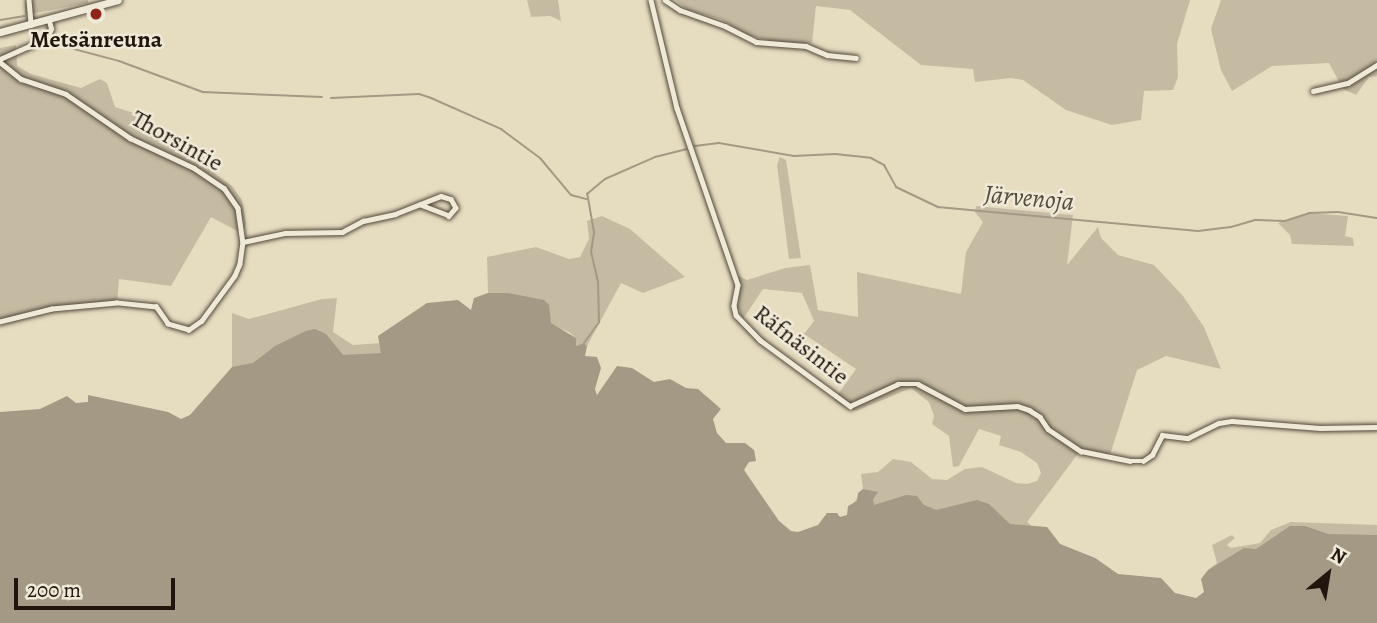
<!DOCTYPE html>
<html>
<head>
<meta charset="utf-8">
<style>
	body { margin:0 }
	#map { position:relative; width:1377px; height:623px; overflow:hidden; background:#e6ddc1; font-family:Alegreya,serif }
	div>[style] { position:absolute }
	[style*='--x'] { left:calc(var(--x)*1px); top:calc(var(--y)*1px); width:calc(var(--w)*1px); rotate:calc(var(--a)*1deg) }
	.green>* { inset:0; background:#c4bba2 }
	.water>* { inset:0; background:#a39984 }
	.stream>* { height:2px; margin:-1px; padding:0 1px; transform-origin:1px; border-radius:1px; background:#a39984 }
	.roads { filter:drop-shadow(0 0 2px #52483a) drop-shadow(0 0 2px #52483a) }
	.street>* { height:4.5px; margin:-2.25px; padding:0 2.25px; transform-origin:2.25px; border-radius:2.25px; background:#efe9d7 }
	.secondary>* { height:7px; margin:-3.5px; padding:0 3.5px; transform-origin:3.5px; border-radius:3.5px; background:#efe9d7 }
	.dots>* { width:19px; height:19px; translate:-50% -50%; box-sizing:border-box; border:4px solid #efe9d7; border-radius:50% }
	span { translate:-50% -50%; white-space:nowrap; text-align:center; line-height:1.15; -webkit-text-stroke:5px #efe9d7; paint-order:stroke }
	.poi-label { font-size:24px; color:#20160d; font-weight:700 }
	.street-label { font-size:24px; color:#20160d }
	.water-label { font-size:26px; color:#544a3d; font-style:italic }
	.north { position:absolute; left:1293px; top:539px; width:70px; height:70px; -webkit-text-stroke:5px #efe9d7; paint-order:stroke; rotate:30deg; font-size:19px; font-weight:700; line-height:28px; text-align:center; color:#20160d }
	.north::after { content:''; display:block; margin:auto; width:24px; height:32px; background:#20160d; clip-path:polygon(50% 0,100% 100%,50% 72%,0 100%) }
	.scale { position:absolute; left:14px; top:578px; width:161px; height:32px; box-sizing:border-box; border:4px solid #20160d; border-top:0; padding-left:9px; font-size:21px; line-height:24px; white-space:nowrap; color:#20160d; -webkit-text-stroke:5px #efe9d7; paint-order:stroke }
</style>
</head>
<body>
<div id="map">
	<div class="green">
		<i style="clip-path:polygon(25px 0,88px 0,88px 3px,25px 15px)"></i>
		<i style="clip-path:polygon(527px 0,558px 0,561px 21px,550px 16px,531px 17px)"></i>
		<i style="clip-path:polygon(676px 0,1190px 0,1177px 44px,1178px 77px,1173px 90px,1144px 91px,1141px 120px,1112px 125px,1066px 110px,1023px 80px,1011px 78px,975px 82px,973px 69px,921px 65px,850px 10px,816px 6px,812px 43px,779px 43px,748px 35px,720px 19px,688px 10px)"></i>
		<i style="clip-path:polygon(1221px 0,1377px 0,1377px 76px,1369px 77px,1356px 95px,1343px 89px,1329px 63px,1272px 66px,1232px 91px,1221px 70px,1211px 29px)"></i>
		<i style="clip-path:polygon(16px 45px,17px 66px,31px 74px,81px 88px,100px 79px,107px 83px,115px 107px,140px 115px,159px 141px,204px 156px,206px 167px,232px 186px,242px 200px,246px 223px,243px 234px,211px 217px,171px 286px,119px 279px,117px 303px,52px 309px,0 322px,0 48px)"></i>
		<i style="clip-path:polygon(780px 157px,786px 160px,801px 258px,789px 259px,777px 165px)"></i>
		<i style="clip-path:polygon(976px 206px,1073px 215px,1067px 265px,1098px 227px,1101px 238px,1118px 255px,1154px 265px,1183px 296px,1204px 327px,1221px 369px,1166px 356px,1137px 370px,1109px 458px,1080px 451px,1027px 522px,1033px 527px,1047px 527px,1060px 544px,1095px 558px,1111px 569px,853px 504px,863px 489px,861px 474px,878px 472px,893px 459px,911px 462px,932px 479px,947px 480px,965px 469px,982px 467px,1016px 483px,1027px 484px,1037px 481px,1041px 473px,1037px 463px,1021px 452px,999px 445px,1001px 436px,979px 429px,959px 466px,953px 467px,949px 436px,932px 424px,934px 416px,929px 402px,911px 388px,856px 411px,843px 406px,834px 400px,856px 369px,804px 334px,814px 321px,802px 293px,763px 289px,743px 319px,738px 308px,739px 276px,747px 280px,785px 268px,810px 265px,818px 310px,858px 317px,857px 272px,961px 294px,966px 252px,983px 222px,975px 212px)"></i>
		<i style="clip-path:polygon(1309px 213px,1348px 216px,1345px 236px,1353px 238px,1354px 246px,1292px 244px,1290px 235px,1278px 223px)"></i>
		<i style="clip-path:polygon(602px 216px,630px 229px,685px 277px,643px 293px,621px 283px,587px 346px,584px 343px,576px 346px,576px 338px,569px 332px,496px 302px,488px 293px,487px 257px,536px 247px,569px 259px,580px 257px,589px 239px,587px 221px)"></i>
		<i style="clip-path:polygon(337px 298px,333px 332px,353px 345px,380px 343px,388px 365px,235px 388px,232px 367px,232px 313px,249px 319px,322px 299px)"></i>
		<i style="clip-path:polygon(1291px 522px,1377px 525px,1377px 568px,1208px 570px,1217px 563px,1212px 545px,1232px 535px,1235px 538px,1227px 545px,1231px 548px,1260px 543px,1271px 530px)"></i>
	</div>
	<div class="water">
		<i style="clip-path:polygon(488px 293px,508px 293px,544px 300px,549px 305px,551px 323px,576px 338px,576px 346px,584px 343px,587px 346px,585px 356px,597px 357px,601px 368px,595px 389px,597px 395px,617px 366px,632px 368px,654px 382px,670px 379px,686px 388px,698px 389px,721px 409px,713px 419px,717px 433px,726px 443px,745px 443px,754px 450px,756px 461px,749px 462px,744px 470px,779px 521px,791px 531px,798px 532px,818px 525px,827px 513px,837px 513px,840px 517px,847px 515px,848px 506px,857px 501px,858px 493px,863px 489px,878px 492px,873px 499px,874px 505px,906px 495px,917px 496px,924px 505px,936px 510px,977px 500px,989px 504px,1010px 524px,1047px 527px,1060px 544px,1095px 558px,1118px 574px,1161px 578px,1175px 593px,1196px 598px,1204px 592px,1201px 579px,1208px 570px,1244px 548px,1256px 549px,1290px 526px,1305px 526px,1328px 534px,1377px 535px,1377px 623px,0 623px,0 412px,40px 409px,67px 396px,76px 403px,88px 402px,88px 395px,168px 412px,181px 419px,190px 415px,232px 367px,253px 363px,275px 346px,306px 331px,315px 329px,326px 334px,343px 355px,381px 353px,378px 336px,427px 303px,458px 300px,471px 310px,474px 298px)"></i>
	</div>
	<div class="stream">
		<i style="--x:0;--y:20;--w:25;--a:-9"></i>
		<i style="--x:51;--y:43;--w:70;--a:14.8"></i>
		<i style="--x:119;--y:61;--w:90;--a:20.3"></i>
		<i style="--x:203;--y:92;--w:119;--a:2.4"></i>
		<i style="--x:331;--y:98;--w:88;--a:-2.6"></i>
		<i style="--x:419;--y:94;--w:13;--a:18"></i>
		<i style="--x:431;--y:98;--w:77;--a:23.9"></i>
		<i style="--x:501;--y:129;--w:49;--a:36.6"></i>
		<i style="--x:540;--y:158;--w:48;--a:50"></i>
		<i style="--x:571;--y:195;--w:16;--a:15"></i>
		<i style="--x:695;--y:146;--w:24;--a:-7"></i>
		<i style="--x:719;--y:143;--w:76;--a:9.8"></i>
		<i style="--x:794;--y:156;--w:41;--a:-2.8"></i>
		<i style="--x:835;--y:154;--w:36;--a:6"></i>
		<i style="--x:871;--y:158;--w:15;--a:28"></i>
		<i style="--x:884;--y:165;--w:25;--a:61"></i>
		<i style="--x:896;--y:187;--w:47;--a:25.5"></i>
		<i style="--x:938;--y:207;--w:261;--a:5.3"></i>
		<i style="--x:1198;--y:231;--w:33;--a:-7"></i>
		<i style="--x:1231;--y:227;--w:26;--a:-16"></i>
		<i style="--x:1256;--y:220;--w:29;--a:2"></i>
		<i style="--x:1285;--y:221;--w:25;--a:-18"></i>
		<i style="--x:1309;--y:213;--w:29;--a:-2"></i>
		<i style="--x:1338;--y:212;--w:39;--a:9"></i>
		<i style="--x:584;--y:343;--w:26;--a:-54"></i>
		<i style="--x:599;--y:322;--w:40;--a:-91.4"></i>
		<i style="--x:598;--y:282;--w:31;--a:-103"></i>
		<i style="--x:591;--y:252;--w:20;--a:-81"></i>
		<i style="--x:594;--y:232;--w:39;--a:-100"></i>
		<i style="--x:587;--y:194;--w:23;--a:-40"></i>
		<i style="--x:605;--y:179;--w:55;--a:-23.7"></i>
		<i style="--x:655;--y:157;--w:32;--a:-14"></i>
	</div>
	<div class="roads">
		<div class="street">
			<i style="--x:29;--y:0;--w:25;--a:85"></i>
			<i style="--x:651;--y:0;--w:111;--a:76.5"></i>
			<i style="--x:677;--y:108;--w:187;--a:71"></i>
			<i style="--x:738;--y:285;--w:21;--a:101"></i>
			<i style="--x:734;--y:306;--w:9;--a:77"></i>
			<i style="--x:736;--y:315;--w:35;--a:46"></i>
			<i style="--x:760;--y:340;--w:112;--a:36.3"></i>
			<i style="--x:850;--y:406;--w:53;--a:-24.6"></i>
			<i style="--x:898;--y:384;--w:20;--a:0"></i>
			<i style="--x:918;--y:384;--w:53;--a:28"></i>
			<i style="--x:965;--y:409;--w:52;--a:-3.3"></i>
			<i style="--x:1017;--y:406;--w:13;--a:18"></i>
			<i style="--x:1029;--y:410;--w:13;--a:32"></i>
			<i style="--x:1040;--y:417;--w:14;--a:56"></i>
			<i style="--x:1048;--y:429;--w:40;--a:34"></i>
			<i style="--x:1081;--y:451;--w:50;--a:11.5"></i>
			<i style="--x:1130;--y:461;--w:13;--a:0"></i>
			<i style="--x:1143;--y:461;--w:11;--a:-34"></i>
			<i style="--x:1152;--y:455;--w:22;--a:-63"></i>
			<i style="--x:1162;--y:435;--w:26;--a:7"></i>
			<i style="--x:1188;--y:438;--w:34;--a:-26"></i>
			<i style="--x:1219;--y:423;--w:13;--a:-9"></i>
			<i style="--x:1232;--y:421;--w:88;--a:4.5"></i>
			<i style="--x:1320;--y:428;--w:57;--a:-1"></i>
			<i style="--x:665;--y:0;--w:18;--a:34"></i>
			<i style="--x:680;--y:10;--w:48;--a:19.6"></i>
			<i style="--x:725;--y:26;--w:35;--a:27"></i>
			<i style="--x:756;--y:42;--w:50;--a:4.6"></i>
			<i style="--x:806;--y:46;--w:23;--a:23"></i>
			<i style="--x:827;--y:55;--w:29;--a:6"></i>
			<i style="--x:0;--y:59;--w:51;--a:-24.1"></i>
			<i style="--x:47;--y:38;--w:10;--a:-66"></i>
			<i style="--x:51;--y:29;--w:8;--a:-104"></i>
			<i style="--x:0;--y:62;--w:27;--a:39"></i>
			<i style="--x:21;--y:79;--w:47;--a:18.4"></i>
			<i style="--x:66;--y:94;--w:78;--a:34.5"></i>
			<i style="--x:130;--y:138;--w:71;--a:25.1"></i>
			<i style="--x:194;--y:168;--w:36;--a:34"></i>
			<i style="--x:224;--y:188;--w:24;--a:55"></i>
			<i style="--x:238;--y:208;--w:34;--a:82"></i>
			<i style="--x:243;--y:242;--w:22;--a:98"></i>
			<i style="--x:240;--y:264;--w:13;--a:113"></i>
			<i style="--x:235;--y:276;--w:56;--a:126.3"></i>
			<i style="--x:202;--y:321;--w:16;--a:145"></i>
			<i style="--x:189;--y:330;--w:22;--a:-164"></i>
			<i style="--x:168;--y:324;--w:21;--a:-125"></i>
			<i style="--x:156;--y:307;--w:39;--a:-174"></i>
			<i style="--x:117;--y:303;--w:65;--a:174.7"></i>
			<i style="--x:52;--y:309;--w:54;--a:166"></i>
			<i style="--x:1313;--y:91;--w:36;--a:-13"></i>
			<i style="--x:1348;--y:83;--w:34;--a:-32"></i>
			<i style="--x:243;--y:242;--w:43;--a:-12.1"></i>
			<i style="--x:285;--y:233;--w:57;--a:-1"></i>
			<i style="--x:342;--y:232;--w:24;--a:-28"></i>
			<i style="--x:363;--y:221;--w:33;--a:-12"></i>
			<i style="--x:395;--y:214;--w:49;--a:-21.4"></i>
			<i style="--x:441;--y:196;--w:10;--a:17"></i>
			<i style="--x:451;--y:199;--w:10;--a:61"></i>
			<i style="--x:456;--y:208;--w:11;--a:131"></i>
			<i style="--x:449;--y:216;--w:31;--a:-159"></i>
		</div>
		<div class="secondary">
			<i style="--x:0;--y:32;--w:122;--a:-15.2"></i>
		</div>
	</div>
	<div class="dots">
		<i style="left:96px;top:14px;background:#8f2418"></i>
	</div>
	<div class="poi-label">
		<span style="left:96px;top:40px">Metsänreuna</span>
	</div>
	<div class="street-label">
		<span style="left:177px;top:141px;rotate:29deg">Thorsintie</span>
		<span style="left:801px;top:345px;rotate:38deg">Räfnäsintie</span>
	</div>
	<div class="water-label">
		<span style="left:1029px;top:198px;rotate:5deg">Järvenoja</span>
	</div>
	<div class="north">N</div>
	<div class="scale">200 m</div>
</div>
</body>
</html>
